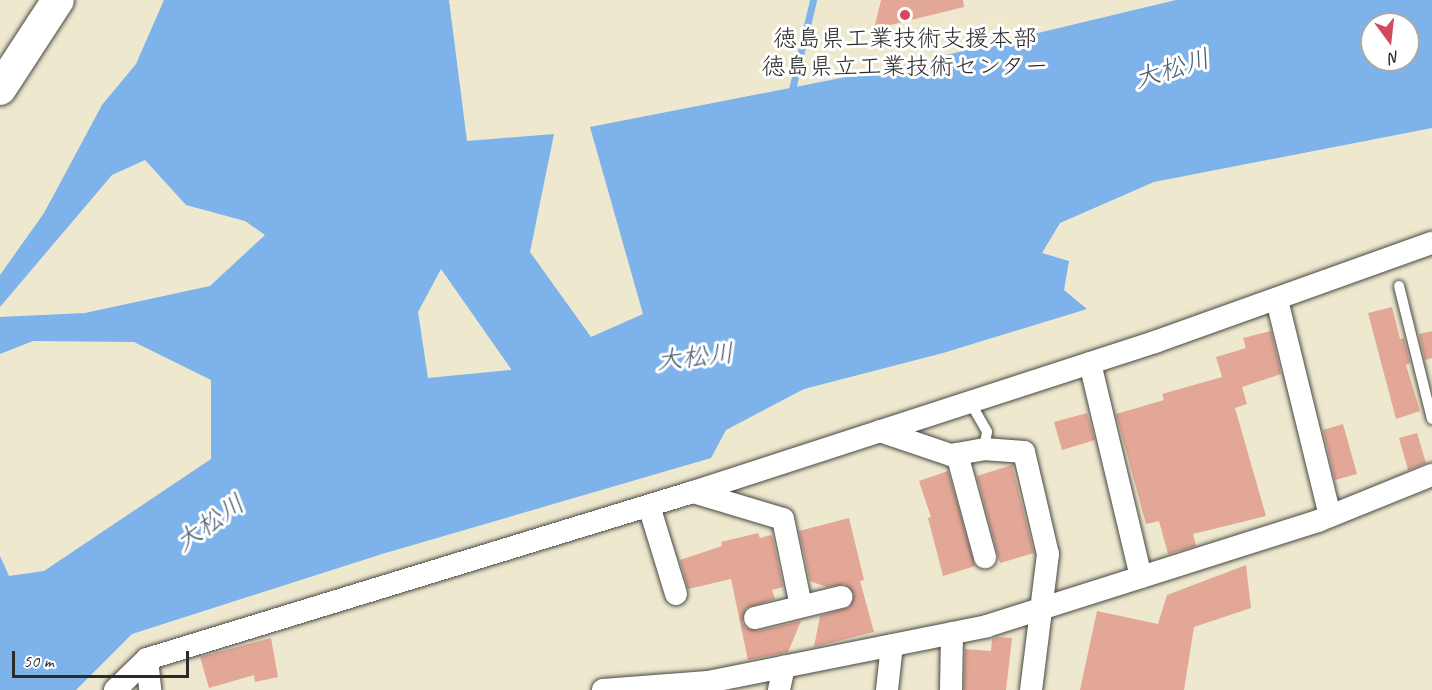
<!DOCTYPE html>
<html>
<head>
<meta charset="utf-8">
<style>
	body { margin:0 }
	#map { position:relative; width:1432px; height:690px; overflow:hidden; background:#ede8ce; font-family:Caveat,"Klee One",sans-serif }
	div>[style] { position:absolute }
	[style*='--x'] { left:calc(var(--x)*1px); top:calc(var(--y)*1px); width:calc(var(--w)*1px); rotate:calc(var(--a)*1deg) }
	.water>* { inset:0; background:#7db2eb }
	.stream>* { height:7px; margin:-3.5px; padding:0 3.5px; transform-origin:3.5px; border-radius:3.5px; background:#7db2eb }
	.building>* { inset:0; background:#e2a797 }
	.roads { filter:drop-shadow(0 0 2px #484743) drop-shadow(0 0 2px #484743) }
	.lane>* { height:10px; margin:-5px; padding:0 5px; transform-origin:5px; border-radius:5px; background:#fff }
	.street>* { height:22px; margin:-11px; padding:0 11px; transform-origin:11px; border-radius:11px; background:#fff }
	.secondary>* { height:32px; margin:-16px; padding:0 16px; transform-origin:16px; border-radius:16px; background:#fff }
	.dots>* { width:16px; height:16px; translate:-50% -50%; box-sizing:border-box; border:3px solid #fff; border-radius:50% }
	span { translate:-50% -50%; white-space:nowrap; text-align:center; line-height:1.15; -webkit-text-stroke:6px #fff; paint-order:stroke }
	.poi-label { font-size:24px; color:#2b2b2b }
	.water-label { font-size:26px; color:#485a6e; font-style:italic }
	.north { position:absolute; left:1360px; top:12px; width:60px; height:60px; box-sizing:border-box; background:#fff; border:2px solid #aaa; border-radius:50%; rotate:165deg; font-size:16px; font-weight:700; line-height:24px; text-align:center; color:#2b2b2b }
	.north::after { content:''; display:block; margin:auto; width:21px; height:27px; background:#d1495b; clip-path:polygon(50% 0,100% 100%,50% 72%,0 100%) }
	.scale { position:absolute; left:12px; top:651px; width:177px; height:27px; box-sizing:border-box; border:3px solid #2b2b2b; border-top:0; padding-left:8px; font-size:18px; line-height:21px; white-space:nowrap; color:#2b2b2b; -webkit-text-stroke:4px #fff; paint-order:stroke }
</style>
</head>
<body>
<div id="map">
	<div class="water">
		<i style="clip-path:polygon(evenodd,164px 0,449px 0,467px 141px,554px 134px,530px 252px,591px 337px,643px 314px,590px 127px,892px 68px,1176px 0,1432px 0,1432px 128px,1154px 182px,1060px 223px,1042px 253px,1069px 261px,1064px 290px,1087px 309px,943px 353px,804px 389px,726px 430px,711px 458px,382px 554px,132px 634px,76px 690px,0 690px,0 556px,9px 576px,44px 571px,211px 459px,211px 380px,134px 342px,33px 341px,0 354px,0 317px,85px 313px,210px 286px,265px 235px,245px 221px,186px 205px,145px 160px,112px 175px,0 307px,0 275px,44px 213px,102px 105px,136px 64px,164px 0,1372px 24px,1408px 24px,1408px 60px,1372px 60px,1372px 24px,164px 0,441px 269px,511px 369px,511px 370px,428px 378px,418px 312px,441px 269px)"></i>
	</div>
	<div class="stream">
		<i style="--x:791;--y:94;--w:97;--a:-76.8"></i>
	</div>
	<div class="building">
		<i style="clip-path:polygon(881px 0,963px 0,964px 7px,874px 29px)"></i>
		<i style="clip-path:polygon(1392px 307px,1400px 339px,1404px 338px,1410px 363px,1406px 365px,1420px 411px,1396px 419px,1368px 313px)"></i>
		<i style="clip-path:polygon(1271px 331px,1281px 374px,1242px 387px,1247px 404px,1235px 408px,1266px 516px,1193px 534px,1196px 546px,1168px 554px,1159px 521px,1146px 524px,1116px 414px,1164px 400px,1162px 394px,1222px 377px,1216px 357px,1246px 348px,1243px 338px)"></i>
		<i style="clip-path:polygon(1432px 331px,1432px 358px,1425px 360px,1419px 334px)"></i>
		<i style="clip-path:polygon(1087px 413px,1095px 440px,1062px 450px,1054px 422px)"></i>
		<i style="clip-path:polygon(1343px 424px,1357px 474px,1335px 480px,1323px 430px)"></i>
		<i style="clip-path:polygon(1417px 433px,1426px 463px,1408px 470px,1399px 438px)"></i>
		<i style="clip-path:polygon(1012px 465px,1034px 553px,1000px 563px,977px 476px)"></i>
		<i style="clip-path:polygon(948px 471px,975px 566px,943px 576px,928px 518px,931px 517px,919px 481px)"></i>
		<i style="clip-path:polygon(849px 518px,864px 580px,860px 581px,874px 632px,814px 647px,820px 616px,850px 607px,854px 594px,845px 584px,826px 587px,810px 581px,799px 531px)"></i>
		<i style="clip-path:polygon(758px 533px,760px 538px,771px 535px,773px 538px,783px 587px,772px 590px,775px 599px,746px 608px,742px 622px,746px 628px,758px 631px,801px 621px,788px 652px,748px 660px,731px 579px,688px 589px,680px 560px,722px 546px,721px 542px)"></i>
		<i style="clip-path:polygon(1246px 565px,1251px 608px,1194px 627px,1184px 690px,1080px 690px,1097px 611px,1158px 624px,1167px 595px)"></i>
		<i style="clip-path:polygon(998px 637px,1012px 638px,1006px 690px,964px 690px,965px 649px,991px 651px,992px 639px)"></i>
		<i style="clip-path:polygon(271px 638px,278px 677px,255px 682px,254px 675px,209px 688px,200px 657px)"></i>
	</div>
	<div class="roads">
		<div class="lane">
			<i style="--x:1399;--y:286;--w:137;--a:76.1"></i>
			<i style="--x:970;--y:402;--w:34;--a:60"></i>
			<i style="--x:987;--y:432;--w:17;--a:100"></i>
		</div>
		<div class="street">
			<i style="--x:1277;--y:300;--w:222;--a:76.2"></i>
			<i style="--x:1090;--y:363;--w:220;--a:76.6"></i>
			<i style="--x:880;--y:431;--w:75;--a:18.7"></i>
			<i style="--x:951;--y:455;--w:34;--a:-10"></i>
			<i style="--x:984;--y:449;--w:40;--a:4.3"></i>
			<i style="--x:1024;--y:452;--w:105;--a:76.8"></i>
			<i style="--x:1048;--y:554;--w:137;--a:97.1"></i>
			<i style="--x:957;--y:454;--w:107;--a:74.8"></i>
			<i style="--x:693;--y:492;--w:94;--a:16.7"></i>
			<i style="--x:783;--y:519;--w:89;--a:78.3"></i>
			<i style="--x:649;--y:506;--w:92;--a:72.9"></i>
			<i style="--x:755;--y:618;--w:89;--a:-13.7"></i>
			<i style="--x:147;--y:659;--w:31;--a:84"></i>
			<i style="--x:115;--y:690;--w:45;--a:-44.1"></i>
			<i style="--x:147;--y:659;--w:571;--a:-17.01"></i>
			<i style="--x:693;--y:492;--w:486;--a:-18"></i>
			<i style="--x:1155;--y:342;--w:294;--a:-19.7"></i>
			<i style="--x:603;--y:690;--w:105;--a:-4.4"></i>
			<i style="--x:708;--y:682;--w:285;--a:-11.3"></i>
			<i style="--x:987;--y:626;--w:347;--a:-17.6"></i>
			<i style="--x:1318;--y:521;--w:123;--a:-22"></i>
			<i style="--x:779;--y:690;--w:24;--a:-78"></i>
			<i style="--x:887;--y:690;--w:45;--a:-83.7"></i>
			<i style="--x:951;--y:690;--w:57;--a:-89"></i>
		</div>
		<div class="secondary">
			<i style="--x:0;--y:89;--w:106;--a:-56.9"></i>
		</div>
	</div>
	<div class="dots">
		<i style="left:905px;top:15px;background:#d1495b"></i>
	</div>
	<div class="poi-label">
		<span style="left:905px;top:53px">徳島県工業技術支援本部<br>徳島県立工業技術センター</span>
	</div>
	<div class="water-label">
		<span style="left:1172px;top:69px;rotate:-17deg">大松川</span>
		<span style="left:695px;top:357px;rotate:-6deg">大松川</span>
		<span style="left:210px;top:523px;rotate:-35deg">大松川</span>
	</div>
	<div class="north">N</div>
	<div class="scale">50 m</div>
</div>
</body>
</html>
